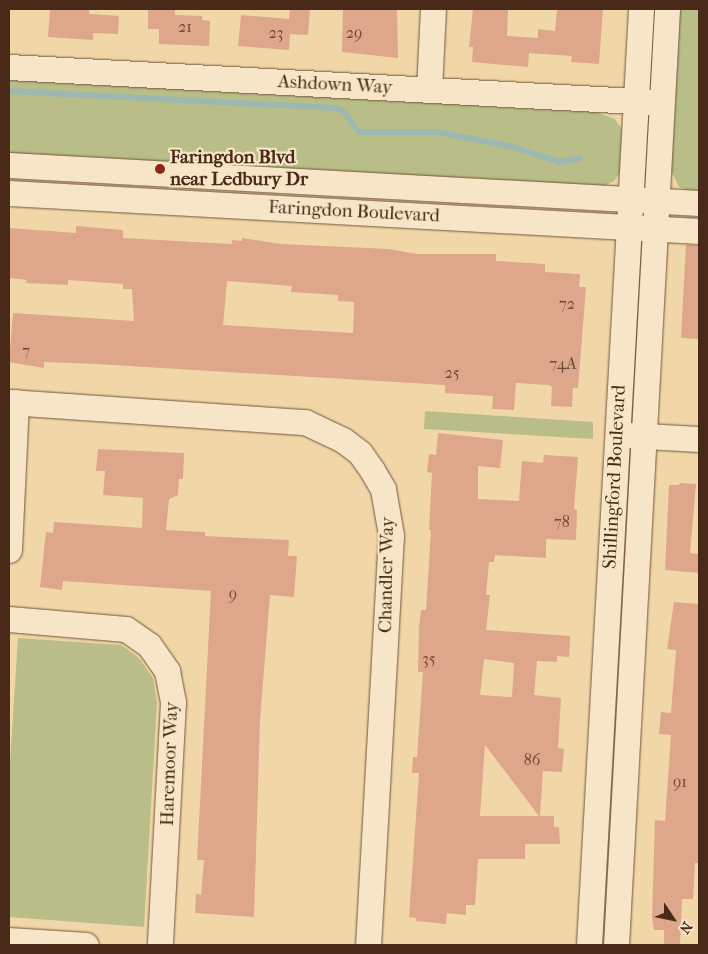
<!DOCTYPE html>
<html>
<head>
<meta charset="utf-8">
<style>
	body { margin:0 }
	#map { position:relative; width:708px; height:954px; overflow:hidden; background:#f1d7a8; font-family:"IM FELL French Canon",serif }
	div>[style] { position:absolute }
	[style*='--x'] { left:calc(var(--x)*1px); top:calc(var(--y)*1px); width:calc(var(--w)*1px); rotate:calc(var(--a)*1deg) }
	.green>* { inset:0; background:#b9be88 }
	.stream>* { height:6px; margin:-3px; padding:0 3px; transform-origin:3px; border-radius:3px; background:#9db8b1 }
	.building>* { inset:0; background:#dea68b }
	.roads { filter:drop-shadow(0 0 1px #73553c) drop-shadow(0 0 1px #73553c) }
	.minor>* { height:25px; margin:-12.5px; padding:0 12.5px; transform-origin:12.5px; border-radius:12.5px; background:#f6e5c6 }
	.dots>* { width:14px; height:14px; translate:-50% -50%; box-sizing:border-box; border:2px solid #f6e5c6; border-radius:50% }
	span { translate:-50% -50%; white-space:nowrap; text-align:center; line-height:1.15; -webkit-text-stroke:4.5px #f6e5c6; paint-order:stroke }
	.number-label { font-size:16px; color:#6e4935 }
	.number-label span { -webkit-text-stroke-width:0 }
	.street-label { font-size:19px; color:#492a18 }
	.poi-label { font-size:19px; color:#492a18; font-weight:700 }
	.left { translate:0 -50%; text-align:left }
	.frame { position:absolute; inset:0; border:10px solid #492a18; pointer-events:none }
	.north { position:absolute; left:648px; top:894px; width:50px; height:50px; -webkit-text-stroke:4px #f6e5c6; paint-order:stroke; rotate:124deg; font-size:14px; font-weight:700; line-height:20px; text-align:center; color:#492a18 }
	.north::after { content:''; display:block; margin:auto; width:18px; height:22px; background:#492a18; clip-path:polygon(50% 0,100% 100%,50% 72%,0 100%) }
</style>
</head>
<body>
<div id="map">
	<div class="green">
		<i style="clip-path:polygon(678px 9px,699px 9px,699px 194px,679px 187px,670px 169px)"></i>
		<i style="clip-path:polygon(9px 80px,596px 112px,615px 119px,622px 130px,621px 171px,614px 181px,602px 187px,9px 155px)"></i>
		<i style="clip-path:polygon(425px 411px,593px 422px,593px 439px,424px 429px)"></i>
		<i style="clip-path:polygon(18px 638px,121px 645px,138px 657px,153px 678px,157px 702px,144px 927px,9px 917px,9px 778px)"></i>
	</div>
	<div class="stream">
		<i style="--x:9;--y:91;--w:327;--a:3"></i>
		<i style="--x:336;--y:108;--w:9;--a:27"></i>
		<i style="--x:344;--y:112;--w:25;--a:53"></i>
		<i style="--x:359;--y:132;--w:79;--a:0"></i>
		<i style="--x:438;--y:132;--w:72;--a:11.2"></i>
		<i style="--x:509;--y:146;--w:53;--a:17.4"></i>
		<i style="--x:560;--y:162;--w:20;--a:-11"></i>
	</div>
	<div class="building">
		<i style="clip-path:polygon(50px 9px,89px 9px,89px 14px,119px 16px,118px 34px,93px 33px,93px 40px,48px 37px)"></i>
		<i style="clip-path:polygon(148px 9px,175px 9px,175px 15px,202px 16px,202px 20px,210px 21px,209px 46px,159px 44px,159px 29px,148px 29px)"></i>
		<i style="clip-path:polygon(290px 9px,310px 9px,308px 35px,290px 34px,289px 50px,238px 46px,241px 15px,289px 19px)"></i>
		<i style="clip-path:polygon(343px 9px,397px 9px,398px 58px,342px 52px)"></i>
		<i style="clip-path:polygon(473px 9px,508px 9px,507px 36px,538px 38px,538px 29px,555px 31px,557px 9px,603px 9px,599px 64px,571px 62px,572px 56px,529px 53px,528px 67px,472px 62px,473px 47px,469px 47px)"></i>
		<i style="clip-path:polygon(evenodd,76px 226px,123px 230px,123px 238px,232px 244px,232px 240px,242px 241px,242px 238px,281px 244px,389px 249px,417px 254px,496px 254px,496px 261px,545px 264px,545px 272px,580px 274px,579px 287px,586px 287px,578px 388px,573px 388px,572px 407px,551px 406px,552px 387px,549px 385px,516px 383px,514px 410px,492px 409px,493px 396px,445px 393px,445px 385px,96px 364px,44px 362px,44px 368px,9px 362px,13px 313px,134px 321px,132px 289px,123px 289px,123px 284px,68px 280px,68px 285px,26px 283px,27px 280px,9px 278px,9px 228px,76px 233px,76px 226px,227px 281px,292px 286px,291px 292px,338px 295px,338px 301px,354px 302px,353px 333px,223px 325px,227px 281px)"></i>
		<i style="clip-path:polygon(686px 245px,699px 245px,699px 339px,681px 338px)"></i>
		<i style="clip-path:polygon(evenodd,438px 433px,503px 440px,500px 468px,478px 466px,478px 499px,519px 501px,522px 461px,543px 463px,544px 455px,578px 457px,574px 509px,577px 510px,576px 540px,546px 539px,546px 558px,495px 555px,494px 562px,489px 562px,486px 595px,490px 595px,486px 630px,570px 636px,569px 657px,557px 656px,557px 662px,537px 661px,534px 695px,561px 698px,558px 748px,564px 749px,562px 772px,543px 771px,540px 816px,554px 816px,554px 827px,559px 827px,560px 844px,525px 844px,525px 859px,478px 859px,475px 905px,466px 905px,466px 915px,447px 913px,446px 924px,416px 921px,416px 918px,409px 917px,419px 773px,412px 773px,413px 757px,417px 757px,423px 672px,418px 672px,419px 628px,421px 610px,426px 610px,431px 530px,429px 530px,432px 473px,427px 472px,429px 454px,436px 455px,438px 433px,484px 659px,514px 663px,512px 697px,480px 695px,484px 659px,438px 433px,485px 745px,539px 816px,480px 816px,485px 745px)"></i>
		<i style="clip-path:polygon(98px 449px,184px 453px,183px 479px,179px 479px,178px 495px,169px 499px,166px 530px,205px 532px,205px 536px,289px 540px,288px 556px,297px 556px,294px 597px,270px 595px,260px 720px,254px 917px,195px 913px,196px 894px,201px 895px,204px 860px,197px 860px,211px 591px,63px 581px,62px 590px,40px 587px,46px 532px,53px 533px,54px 522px,142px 528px,143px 498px,103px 495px,105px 471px,96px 471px)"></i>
		<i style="clip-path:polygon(680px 483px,696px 484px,690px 553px,699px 554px,699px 573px,665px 570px,669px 485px,679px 485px)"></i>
		<i style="clip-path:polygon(674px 602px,699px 604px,699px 863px,695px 863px,693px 899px,682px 899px,680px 944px,664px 944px,664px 930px,654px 930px,652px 918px,655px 820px,665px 821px,671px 735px,659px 734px,661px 712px,671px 713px,676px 650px,667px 649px)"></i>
	</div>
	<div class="roads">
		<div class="minor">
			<i style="--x:9;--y:67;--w:645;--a:3.11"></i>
			<i style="--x:429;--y:90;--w:81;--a:-87.2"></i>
			<i style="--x:9;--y:165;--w:691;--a:3.15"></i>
			<i style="--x:9;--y:193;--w:691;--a:3.15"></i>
			<i style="--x:9;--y:402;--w:297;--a:3.9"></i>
			<i style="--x:305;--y:422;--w:42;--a:25.3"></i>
			<i style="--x:343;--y:440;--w:21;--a:37"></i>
			<i style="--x:360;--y:453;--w:21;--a:55"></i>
			<i style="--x:372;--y:470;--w:22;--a:60"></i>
			<i style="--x:383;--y:489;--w:47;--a:80.1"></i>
			<i style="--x:391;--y:535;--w:411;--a:93.2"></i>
			<i style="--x:627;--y:435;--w:72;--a:3.2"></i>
			<i style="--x:9;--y:550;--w:148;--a:-87.3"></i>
			<i style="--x:9;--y:619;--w:117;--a:4.9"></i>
			<i style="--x:126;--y:629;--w:28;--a:35"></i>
			<i style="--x:149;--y:645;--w:32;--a:55"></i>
			<i style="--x:167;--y:671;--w:32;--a:79"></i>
			<i style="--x:173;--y:702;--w:243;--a:93.1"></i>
			<i style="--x:9;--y:940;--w:77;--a:3.7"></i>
			<i style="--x:589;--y:945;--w:937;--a:-86.82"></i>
			<i style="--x:616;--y:945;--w:937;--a:-86.88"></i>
		</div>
	</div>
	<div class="dots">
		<i style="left:160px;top:169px;background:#8f2418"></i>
	</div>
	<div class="number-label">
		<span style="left:185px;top:27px">21</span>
		<span style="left:276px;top:33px">23</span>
		<span style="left:354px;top:33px">29</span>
		<span style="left:567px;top:304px">72</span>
		<span style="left:26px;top:351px">7</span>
		<span style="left:563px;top:364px">74A</span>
		<span style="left:452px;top:373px">25</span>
		<span style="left:562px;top:522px">78</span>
		<span style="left:233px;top:594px">9</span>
		<span style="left:429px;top:659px">35</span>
		<span style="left:532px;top:760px">86</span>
		<span style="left:680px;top:782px">91</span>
	</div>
	<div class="street-label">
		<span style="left:335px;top:85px;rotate:3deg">Ashdown Way</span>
		<span style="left:354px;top:212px;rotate:3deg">Faringdon Boulevard</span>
		<span style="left:615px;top:477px;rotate:-87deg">Shillingford Boulevard</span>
		<span style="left:387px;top:575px;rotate:-89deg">Chandler Way</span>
		<span style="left:170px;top:764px;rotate:-88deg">Haremoor Way</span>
	</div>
	<div class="poi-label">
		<span class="left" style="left:170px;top:169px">Faringdon Blvd<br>near Ledbury Dr</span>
	</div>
	<div class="frame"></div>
	<div class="north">N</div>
</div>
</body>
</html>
